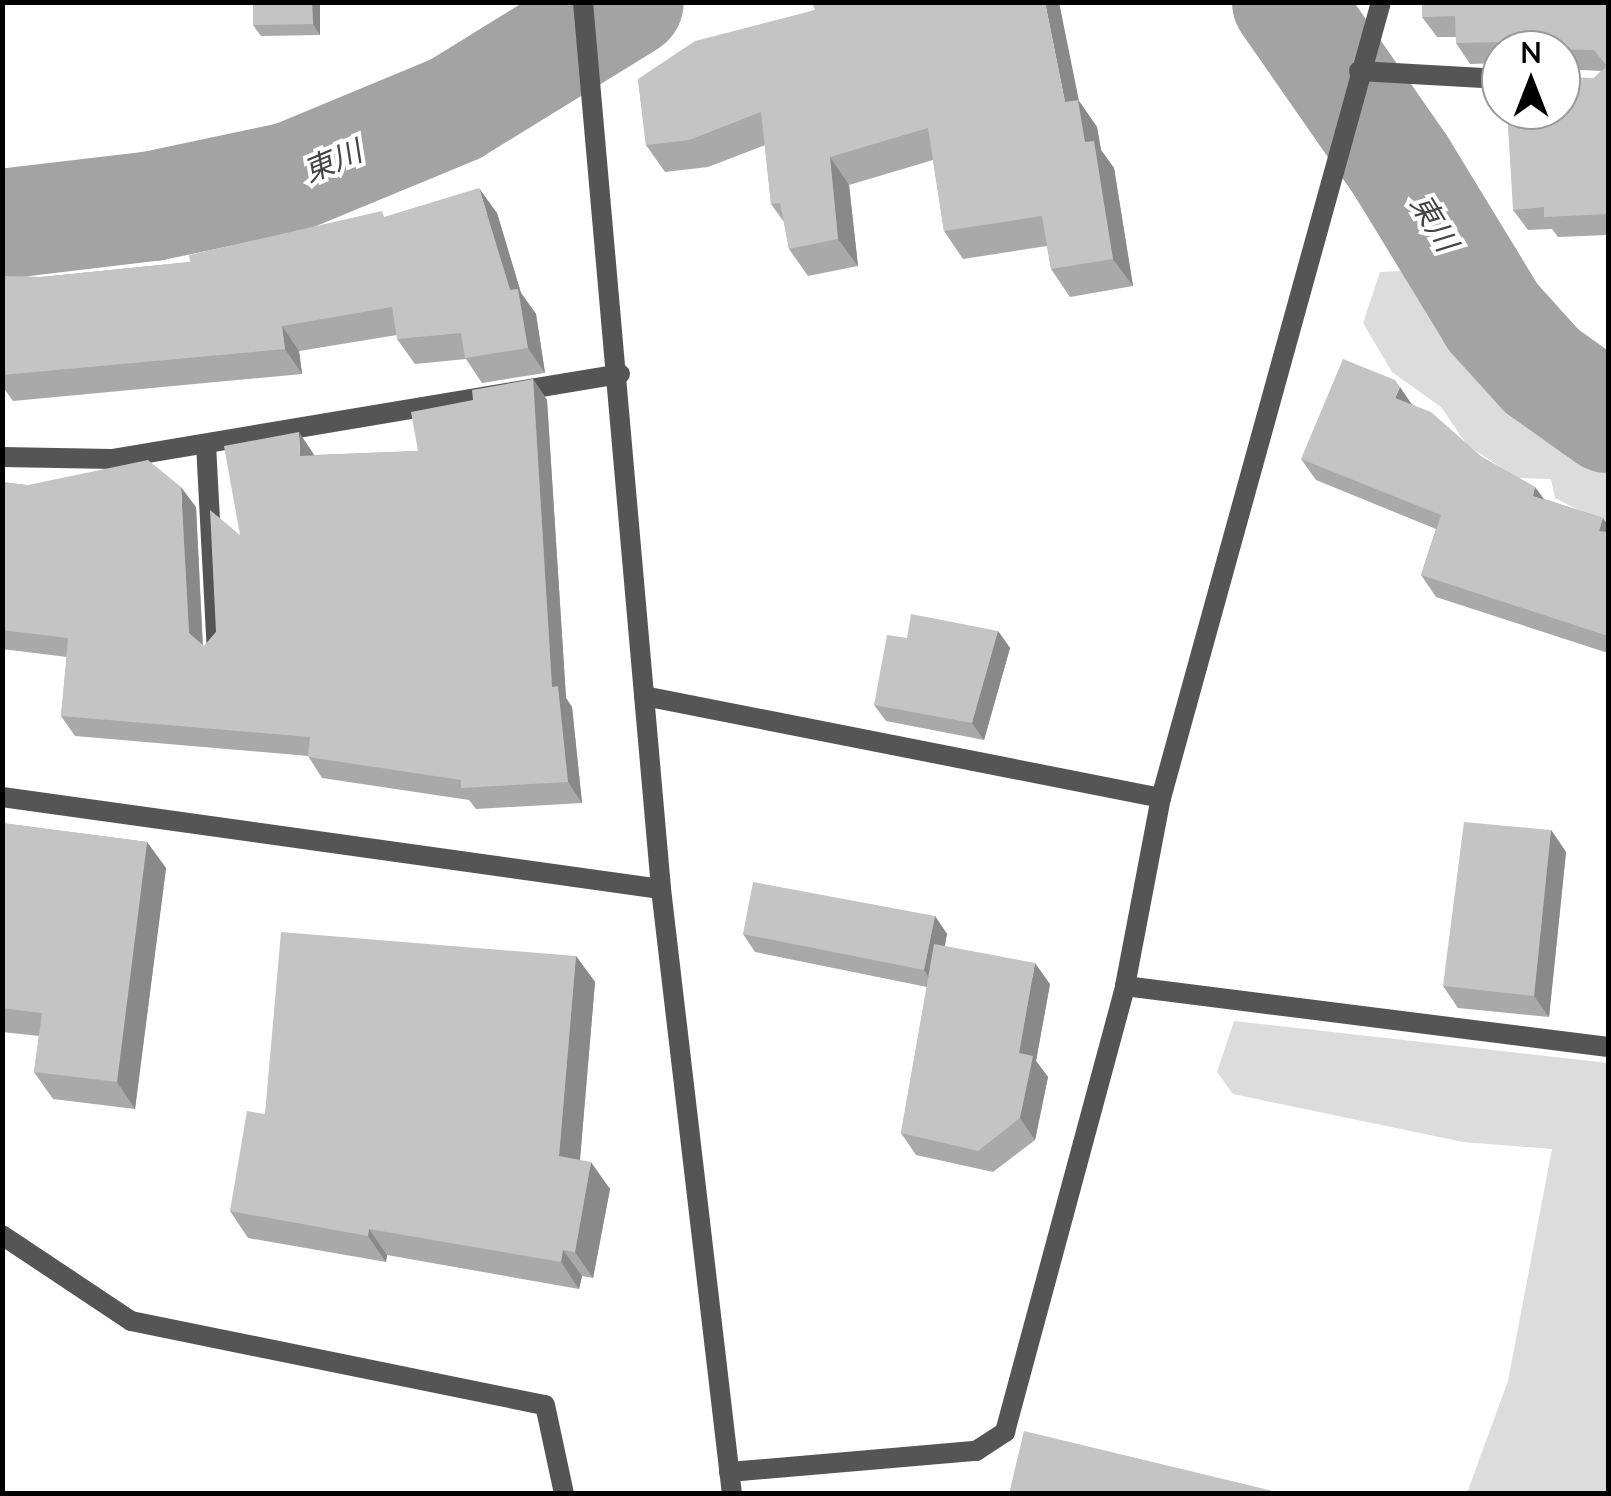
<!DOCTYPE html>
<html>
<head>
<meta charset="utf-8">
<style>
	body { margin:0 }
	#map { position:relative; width:1611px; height:1496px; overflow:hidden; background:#fff; font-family:Lato,"Noto Sans JP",sans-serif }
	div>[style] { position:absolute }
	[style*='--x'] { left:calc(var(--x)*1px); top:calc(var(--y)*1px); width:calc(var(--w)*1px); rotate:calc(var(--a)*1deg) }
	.green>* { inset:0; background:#dcdcdc }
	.river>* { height:110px; margin:-55px; padding:0 55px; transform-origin:55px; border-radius:55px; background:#a3a3a3 }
	.service>* { height:20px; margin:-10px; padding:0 10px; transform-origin:10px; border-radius:10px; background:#555 }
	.minor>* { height:20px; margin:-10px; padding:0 10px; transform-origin:10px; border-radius:10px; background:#555 }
	.tertiary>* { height:20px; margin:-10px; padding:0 10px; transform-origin:10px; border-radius:10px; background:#555 }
	.wall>* { inset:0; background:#a9a9a9 }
	.shaded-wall>* { inset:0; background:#898989 }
	.building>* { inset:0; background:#c4c4c4 }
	span { translate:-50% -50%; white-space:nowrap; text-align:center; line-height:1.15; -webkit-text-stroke:8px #fff; paint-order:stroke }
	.water-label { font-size:30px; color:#444; font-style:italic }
	.frame { position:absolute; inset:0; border:5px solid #000; pointer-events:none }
	.north { position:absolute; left:1481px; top:30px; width:100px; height:100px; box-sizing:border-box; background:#fff; border:2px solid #999; border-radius:50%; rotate:0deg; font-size:28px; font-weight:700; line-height:40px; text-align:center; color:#000 }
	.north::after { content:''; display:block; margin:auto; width:35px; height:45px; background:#000; clip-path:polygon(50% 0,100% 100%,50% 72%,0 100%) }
</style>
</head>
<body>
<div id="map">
	<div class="green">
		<i style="clip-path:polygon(1441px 269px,1510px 304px,1573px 363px,1608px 384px,1608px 525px,1555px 498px,1551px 479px,1517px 478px,1467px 445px,1441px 407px,1392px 372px,1363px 323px,1380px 272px)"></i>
		<i style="clip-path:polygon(1234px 1021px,1608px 1063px,1608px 1493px,1467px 1493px,1508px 1381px,1552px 1149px,1463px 1142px,1233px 1094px,1217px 1072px)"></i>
	</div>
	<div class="river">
		<i style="--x:1287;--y:2;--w:200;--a:55.2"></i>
		<i style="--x:1401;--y:166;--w:177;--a:58.6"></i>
		<i style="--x:1493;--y:317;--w:73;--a:47.8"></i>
		<i style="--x:1542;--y:371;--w:81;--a:35.5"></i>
		<i style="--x:2;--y:224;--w:152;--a:-6.8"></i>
		<i style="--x:153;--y:206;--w:141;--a:-11.9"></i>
		<i style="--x:291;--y:177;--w:178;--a:-22.5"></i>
		<i style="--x:455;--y:109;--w:204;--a:-31.6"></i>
	</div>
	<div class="service">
		<i style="--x:1359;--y:71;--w:142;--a:3.2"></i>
		<i style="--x:206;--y:444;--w:209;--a:87"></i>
		<i style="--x:644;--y:696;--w:527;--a:11.16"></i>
	</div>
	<div class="minor">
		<i style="--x:2;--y:457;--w:110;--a:1"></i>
		<i style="--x:112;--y:459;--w:515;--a:-9.5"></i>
		<i style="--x:1125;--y:986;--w:487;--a:7.2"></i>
		<i style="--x:2;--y:1235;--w:155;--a:33.7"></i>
		<i style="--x:131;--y:1321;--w:422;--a:11.5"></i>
		<i style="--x:545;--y:1405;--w:91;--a:77.9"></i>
		<i style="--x:729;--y:1472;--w:248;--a:-4.9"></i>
		<i style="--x:976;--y:1451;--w:35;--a:-33"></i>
		<i style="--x:1005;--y:1432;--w:462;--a:-74.9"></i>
		<i style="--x:1125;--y:986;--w:191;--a:-79.2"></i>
		<i style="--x:1161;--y:798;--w:826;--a:-74.55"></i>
	</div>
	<div class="tertiary">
		<i style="--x:583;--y:2;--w:890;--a:84.97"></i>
		<i style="--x:661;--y:889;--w:609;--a:83.31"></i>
		<i style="--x:2;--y:797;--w:665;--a:7.95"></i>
	</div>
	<div class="wall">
		<i style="clip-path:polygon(253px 2px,320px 2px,320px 35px,261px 36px,253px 25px)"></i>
		<i style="clip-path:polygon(1608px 2px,1608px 235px,1558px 237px,1552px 229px,1528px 230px,1513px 210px,1594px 78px,1601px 71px,1561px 69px,1561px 50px,1501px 50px,1501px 63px,1470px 64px,1456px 43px,1456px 37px,1437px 37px,1422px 17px)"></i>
		<i style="clip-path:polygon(638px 79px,1079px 101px,1097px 127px,1101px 150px,1114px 168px,1133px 286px,1070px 297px,1051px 269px,1047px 246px,963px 259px,944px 231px,933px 160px,849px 185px,858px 266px,808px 276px,789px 249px,784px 222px,771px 204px,765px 145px,708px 167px,665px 172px,646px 145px)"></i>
		<i style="clip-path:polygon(497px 213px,521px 293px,536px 314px,545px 373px,482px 383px,466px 359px,415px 364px,397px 339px,397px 335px,299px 351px,302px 374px,13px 401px,5px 390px,2px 390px,2px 276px,41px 277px,190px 262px,386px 217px)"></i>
		<i style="clip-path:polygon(533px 379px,547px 400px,566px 698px,572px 707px,582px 803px,476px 809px,469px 800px,322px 778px,308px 756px,75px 736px,61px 716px,67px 657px,2px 649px,2px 482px,196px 507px,203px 645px,204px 646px,216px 632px,240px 535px,313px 453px,314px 455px,418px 451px,473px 400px)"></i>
		<i style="clip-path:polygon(1412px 404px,1482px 457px,1535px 487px,1544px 499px,1603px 518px,1608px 526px,1608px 653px,1436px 597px,1421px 575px,1436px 529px,1316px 480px,1301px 459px)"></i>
		<i style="clip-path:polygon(998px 631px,1010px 648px,984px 740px,886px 721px,874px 705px,907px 638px)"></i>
		<i style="clip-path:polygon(2px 823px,147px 842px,166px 868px,135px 1109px,53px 1099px,34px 1072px,39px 1036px,2px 1032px)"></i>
		<i style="clip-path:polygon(1551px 830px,1566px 852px,1549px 1017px,1458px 1008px,1443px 986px)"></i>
		<i style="clip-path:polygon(935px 916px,947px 934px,945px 946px,1050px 984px,1036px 1061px,1048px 1077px,1035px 1140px,993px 1172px,916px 1155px,901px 1133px,927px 987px,755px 952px,743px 934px)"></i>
		<i style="clip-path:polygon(576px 956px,595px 982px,580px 1160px,610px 1189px,593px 1278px,582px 1276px,579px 1289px,387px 1255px,386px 1262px,248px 1238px,230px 1211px,265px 1114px)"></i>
	</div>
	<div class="shaded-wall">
		<i style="clip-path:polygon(312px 2px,320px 2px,320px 35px,313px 24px)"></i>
		<i style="clip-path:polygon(1045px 2px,1059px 2px,1079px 101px,1097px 127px,1101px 150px,1114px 168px,1133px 286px,1113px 259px,1085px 142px,1065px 102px)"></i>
		<i style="clip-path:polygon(830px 157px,849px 185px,858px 266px,838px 239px)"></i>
		<i style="clip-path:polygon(479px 188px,497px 213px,521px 293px,536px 314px,545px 373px,528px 348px)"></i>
		<i style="clip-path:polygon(282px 326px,299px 351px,302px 374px,285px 349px)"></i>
		<i style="clip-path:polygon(533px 379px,547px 400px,566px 698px,572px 707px,582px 803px,568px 782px,552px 687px)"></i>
		<i style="clip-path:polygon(1400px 387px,1415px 409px,1395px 398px)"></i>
		<i style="clip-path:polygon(299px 432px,313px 453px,315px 476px,300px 456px)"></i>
		<i style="clip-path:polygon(181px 487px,196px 507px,203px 654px,189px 633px)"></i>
		<i style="clip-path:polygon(1535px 487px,1550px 508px,1533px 496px)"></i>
		<i style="clip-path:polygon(1603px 518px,1608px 526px,1608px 544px,1599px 531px)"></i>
		<i style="clip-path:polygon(998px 631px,1010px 648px,984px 740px,972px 723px)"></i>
		<i style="clip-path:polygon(1551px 830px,1566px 852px,1549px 1017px,1534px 996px)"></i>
		<i style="clip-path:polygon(147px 842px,166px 868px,135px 1109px,117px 1082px)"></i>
		<i style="clip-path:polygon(935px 916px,947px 934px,936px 989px,924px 970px)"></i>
		<i style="clip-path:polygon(576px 956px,595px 982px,578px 1182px,559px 1156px)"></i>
		<i style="clip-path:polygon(1035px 963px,1050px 984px,1036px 1061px,1048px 1077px,1035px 1140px,1020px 1118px,1019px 1053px)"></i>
		<i style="clip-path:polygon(591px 1162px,610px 1189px,593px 1278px,575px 1252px)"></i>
		<i style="clip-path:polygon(369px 1229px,387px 1255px,386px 1262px,368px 1236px)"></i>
		<i style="clip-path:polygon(563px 1250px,582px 1276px,579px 1289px,561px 1262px)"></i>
	</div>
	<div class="building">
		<i style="clip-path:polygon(253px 2px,312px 2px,313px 24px,253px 25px)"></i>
		<i style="clip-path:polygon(812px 2px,1045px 2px,1065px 102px,1078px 100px,1085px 142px,1094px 141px,1113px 259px,1051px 269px,1042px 216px,944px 231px,928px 128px,830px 157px,838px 239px,789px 249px,780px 203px,771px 204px,761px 112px,689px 140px,646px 145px,638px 79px,695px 41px,815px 10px)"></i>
		<i style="clip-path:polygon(1422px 2px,1608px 2px,1608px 214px,1544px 217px,1544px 207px,1513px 210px,1507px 110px,1561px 110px,1561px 77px,1594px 78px,1607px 66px,1594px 50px,1546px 49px,1545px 50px,1504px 50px,1503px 42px,1456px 43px,1455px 16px,1422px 17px)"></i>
		<i style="clip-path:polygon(479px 188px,510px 290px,518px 289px,528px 348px,465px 358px,461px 333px,397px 339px,392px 307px,282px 326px,285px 349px,2px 375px,2px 276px,41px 277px,190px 262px,189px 255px,382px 211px,384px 217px)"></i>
		<i style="clip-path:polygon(1343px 359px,1395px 380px,1400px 387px,1395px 398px,1431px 412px,1482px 457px,1535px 487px,1533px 496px,1603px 518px,1599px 531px,1608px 532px,1608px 636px,1421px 575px,1441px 515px,1301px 459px)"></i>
		<i style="clip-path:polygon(533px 379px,552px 687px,558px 686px,568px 782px,461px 788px,461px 780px,308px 757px,310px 737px,61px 716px,68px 638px,2px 630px,2px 482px,28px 485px,148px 460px,181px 487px,189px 633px,204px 646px,216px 632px,210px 510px,240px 535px,224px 446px,299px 432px,300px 456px,418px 451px,411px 412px,473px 400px,472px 390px)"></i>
		<i style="clip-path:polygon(911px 614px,998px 631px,972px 723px,874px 705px,887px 635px,907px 638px)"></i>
		<i style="clip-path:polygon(1464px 822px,1551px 830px,1534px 996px,1443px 986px)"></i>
		<i style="clip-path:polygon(2px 823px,147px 842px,117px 1082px,34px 1072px,42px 1013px,2px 1008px)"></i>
		<i style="clip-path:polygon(753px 882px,935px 916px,924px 970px,743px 934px)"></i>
		<i style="clip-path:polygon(281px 932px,576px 956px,559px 1156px,591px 1162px,575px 1252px,563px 1250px,561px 1262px,369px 1229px,368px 1236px,230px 1211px,247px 1111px,265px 1114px)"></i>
		<i style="clip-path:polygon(934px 944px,1035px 963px,1019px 1053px,1033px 1056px,1020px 1118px,978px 1151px,901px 1133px)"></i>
		<i style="clip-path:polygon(1024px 1431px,1285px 1494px,1009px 1494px)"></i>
	</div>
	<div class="water-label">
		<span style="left:332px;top:160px;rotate:-23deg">東川</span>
		<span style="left:1435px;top:222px;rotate:59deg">東川</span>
	</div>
	<div class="frame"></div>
	<div class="north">N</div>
</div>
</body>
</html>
